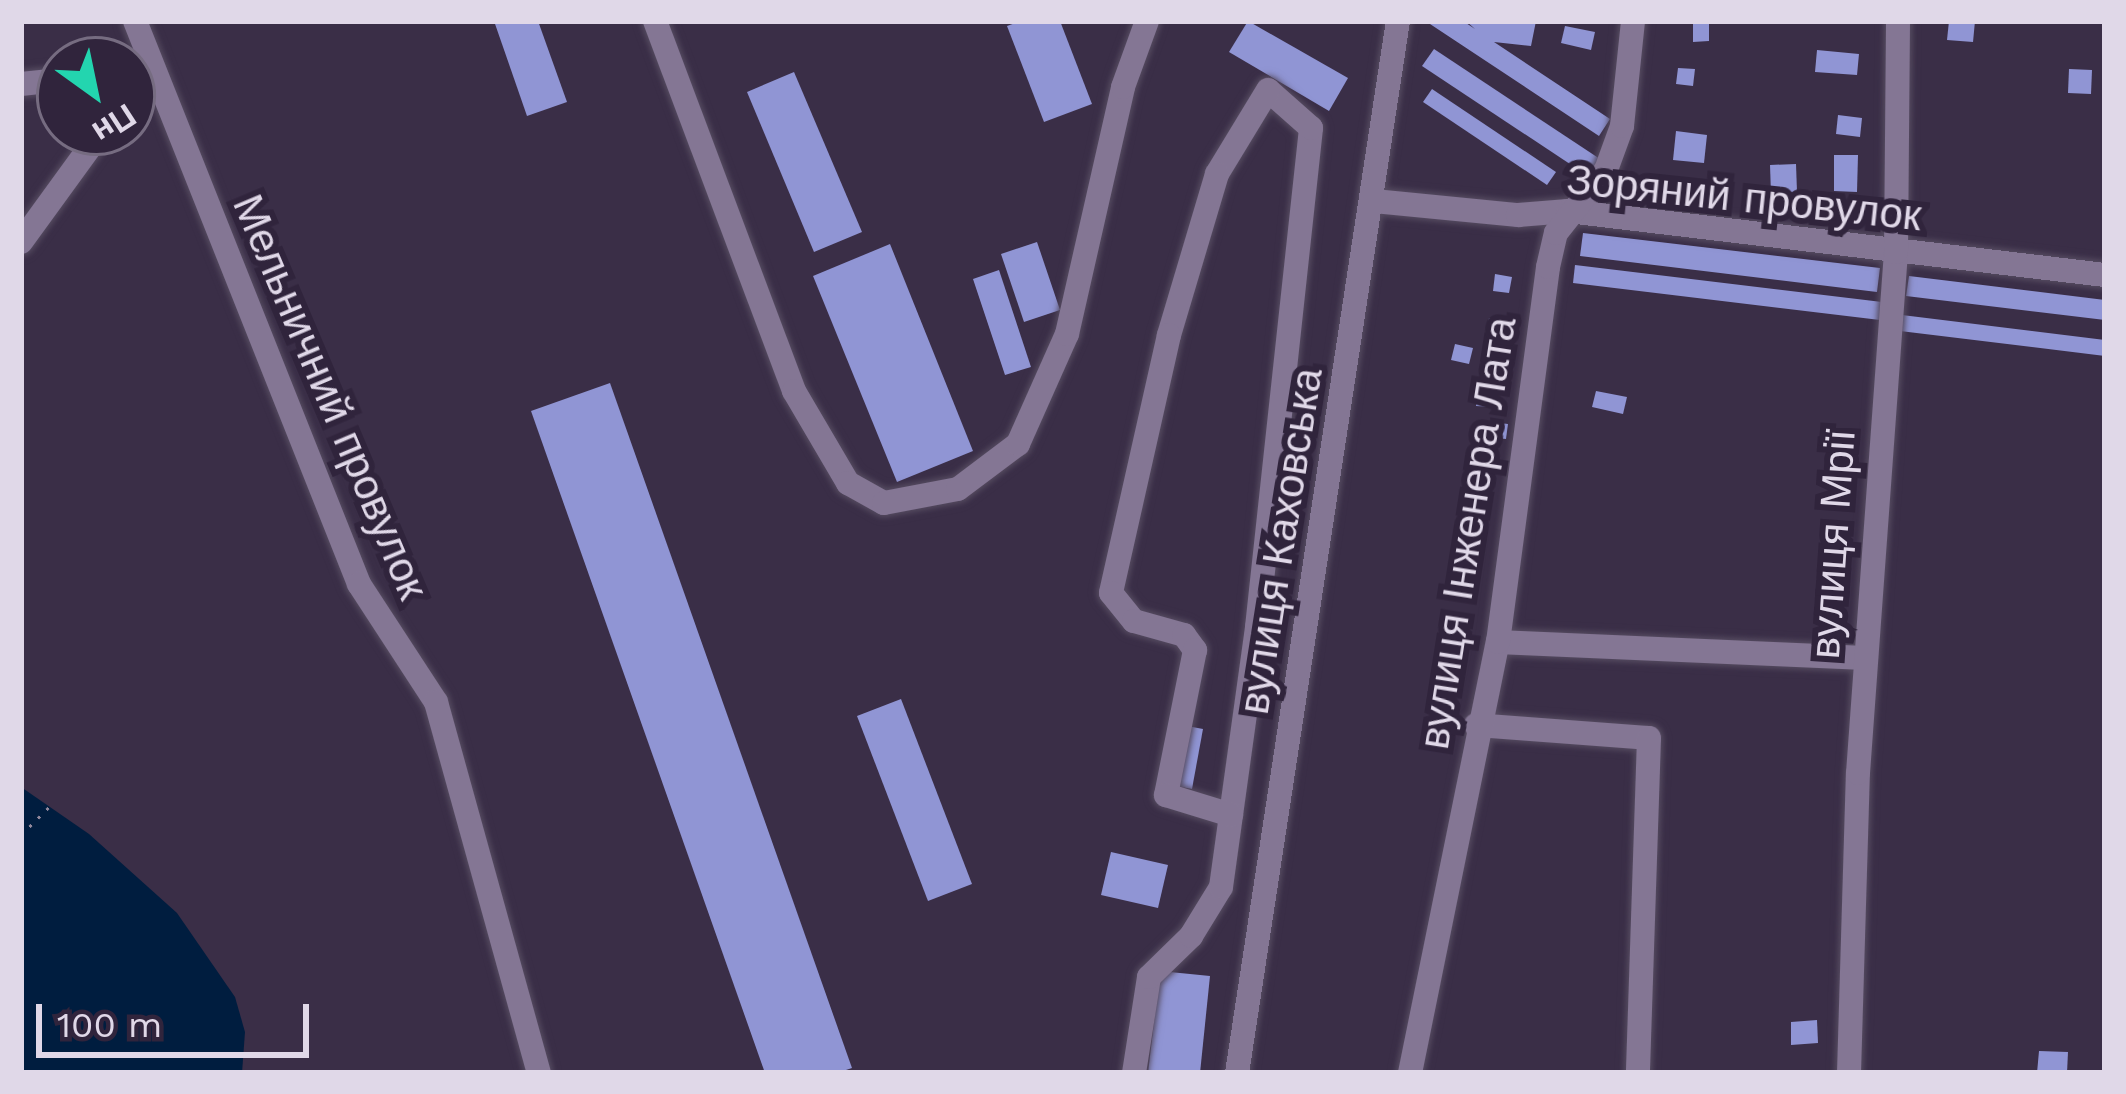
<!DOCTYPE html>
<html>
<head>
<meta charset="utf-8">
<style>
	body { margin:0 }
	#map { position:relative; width:2126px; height:1094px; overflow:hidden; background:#3a2e47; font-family:"Work Sans",sans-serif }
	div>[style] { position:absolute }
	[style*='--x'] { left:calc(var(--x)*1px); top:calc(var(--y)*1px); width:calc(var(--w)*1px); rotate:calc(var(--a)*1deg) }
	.water>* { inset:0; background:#001d3f }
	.building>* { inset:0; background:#9095d4 }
	.path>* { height:3px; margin-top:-1.5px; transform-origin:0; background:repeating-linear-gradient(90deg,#93899d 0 3px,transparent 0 12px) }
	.roads { filter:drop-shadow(0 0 3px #564c61) drop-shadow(0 0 3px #564c61) }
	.minor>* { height:24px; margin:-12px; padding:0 12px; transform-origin:12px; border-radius:12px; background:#847694 }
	span { translate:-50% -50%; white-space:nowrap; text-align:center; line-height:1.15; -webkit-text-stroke:12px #30243c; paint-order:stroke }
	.street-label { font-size:42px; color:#e0d8e8 }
	.frame { position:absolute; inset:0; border:24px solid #e0d8e8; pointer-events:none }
	.north { position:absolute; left:36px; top:36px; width:120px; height:120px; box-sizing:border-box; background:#30243c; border:3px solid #766c81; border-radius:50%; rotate:147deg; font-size:33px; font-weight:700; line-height:48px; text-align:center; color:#e0d8e8 }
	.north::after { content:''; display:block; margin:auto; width:42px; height:54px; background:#23d5af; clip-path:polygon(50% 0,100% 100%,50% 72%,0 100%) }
	.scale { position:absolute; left:36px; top:1004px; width:273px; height:54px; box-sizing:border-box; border:6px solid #e0d8e8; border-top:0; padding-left:15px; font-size:36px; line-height:42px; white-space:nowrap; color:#e0d8e8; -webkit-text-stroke:9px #30243c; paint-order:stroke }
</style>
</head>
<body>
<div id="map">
	<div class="water">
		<i style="clip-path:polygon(21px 787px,89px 834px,177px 913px,235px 997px,245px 1032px,242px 1073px,21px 1073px)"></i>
	</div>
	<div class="building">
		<i style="clip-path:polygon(494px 21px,538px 21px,567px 102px,527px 116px)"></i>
		<i style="clip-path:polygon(1021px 21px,1060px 21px,1092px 104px,1044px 122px,1007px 26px)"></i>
		<i style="clip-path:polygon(1248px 21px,1348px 78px,1329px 111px,1229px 52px)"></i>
		<i style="clip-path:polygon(1463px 21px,1475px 29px,1466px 21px,1536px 21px,1531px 46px,1494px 42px,1610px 119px,1599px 136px,1430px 24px)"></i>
		<i style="clip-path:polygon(1693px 21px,1709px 21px,1709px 41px,1693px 42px)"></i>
		<i style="clip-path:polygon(1949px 21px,1975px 21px,1973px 42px,1947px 40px)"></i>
		<i style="clip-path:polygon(1565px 26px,1595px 32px,1591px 50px,1561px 43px)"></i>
		<i style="clip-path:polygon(1434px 49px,1600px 159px,1588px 176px,1422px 66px)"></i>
		<i style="clip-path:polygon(1817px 50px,1859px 54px,1857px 75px,1815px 72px)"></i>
		<i style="clip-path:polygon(1678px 68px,1695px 69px,1693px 86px,1676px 84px)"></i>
		<i style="clip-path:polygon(2069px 69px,2092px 70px,2091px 94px,2068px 93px)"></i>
		<i style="clip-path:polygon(794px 72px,862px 232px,814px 252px,747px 92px)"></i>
		<i style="clip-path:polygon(1432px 89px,1556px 172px,1547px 185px,1423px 102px)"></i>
		<i style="clip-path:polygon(1838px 115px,1862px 118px,1860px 137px,1836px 134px)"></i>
		<i style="clip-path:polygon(1676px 131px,1707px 135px,1704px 163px,1673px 160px)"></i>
		<i style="clip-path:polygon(1834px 155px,1858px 155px,1857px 192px,1834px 191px)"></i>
		<i style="clip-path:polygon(1796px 164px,1797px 192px,1771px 194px,1770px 165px)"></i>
		<i style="clip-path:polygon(1583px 233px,1880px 268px,1877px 292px,1580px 256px)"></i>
		<i style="clip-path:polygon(1037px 242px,1060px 310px,1024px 322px,1001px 254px)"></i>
		<i style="clip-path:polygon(890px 244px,973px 451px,897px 482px,813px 276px)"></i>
		<i style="clip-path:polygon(1575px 265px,1882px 302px,1880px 320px,1573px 283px)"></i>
		<i style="clip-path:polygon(999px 270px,1031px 367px,1005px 375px,973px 279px)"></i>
		<i style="clip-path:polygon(1495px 274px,1512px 277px,1509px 293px,1493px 291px)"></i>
		<i style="clip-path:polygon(1909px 276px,2105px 300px,2105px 320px,1906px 296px)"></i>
		<i style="clip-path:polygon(1902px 315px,2105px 340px,2105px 356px,1900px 331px)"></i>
		<i style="clip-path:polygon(1489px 318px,1512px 322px,1509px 339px,1486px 335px)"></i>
		<i style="clip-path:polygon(1455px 344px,1473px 348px,1469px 364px,1451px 360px)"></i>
		<i style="clip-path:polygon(610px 383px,852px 1068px,837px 1073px,765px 1073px,531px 411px)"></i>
		<i style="clip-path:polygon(1478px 387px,1495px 388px,1493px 407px,1476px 406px)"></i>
		<i style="clip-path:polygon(1596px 391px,1627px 397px,1623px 414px,1592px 407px)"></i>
		<i style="clip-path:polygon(1491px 422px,1508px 424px,1506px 439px,1489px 437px)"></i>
		<i style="clip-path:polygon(1480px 456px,1497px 459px,1494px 478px,1477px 475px)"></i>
		<i style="clip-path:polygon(1467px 507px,1486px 511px,1478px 547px,1459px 543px)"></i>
		<i style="clip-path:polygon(901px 699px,972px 884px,928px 901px,857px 716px)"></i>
		<i style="clip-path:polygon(1182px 725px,1203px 729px,1192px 789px,1171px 785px)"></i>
		<i style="clip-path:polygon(1111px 852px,1168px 865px,1158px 908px,1101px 895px)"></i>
		<i style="clip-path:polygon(1160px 971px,1210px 976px,1200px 1073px,1148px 1073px)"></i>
		<i style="clip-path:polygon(1817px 1020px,1818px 1043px,1791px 1045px,1791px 1022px)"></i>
		<i style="clip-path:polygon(2039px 1051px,2068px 1052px,2067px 1073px,2037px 1073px)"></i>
	</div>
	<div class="path">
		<i style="--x:21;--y:835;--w:40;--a:-45"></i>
	</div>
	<div class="roads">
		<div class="minor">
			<i style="--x:135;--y:21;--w:606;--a:68.3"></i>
			<i style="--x:359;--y:584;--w:141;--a:56.9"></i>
			<i style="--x:436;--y:702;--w:385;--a:74.5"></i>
			<i style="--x:655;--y:21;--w:395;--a:69.4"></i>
			<i style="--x:794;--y:391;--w:107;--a:59.6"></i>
			<i style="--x:848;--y:483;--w:41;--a:29.1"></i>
			<i style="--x:884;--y:503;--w:75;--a:-10.7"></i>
			<i style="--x:958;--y:489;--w:75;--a:-36.9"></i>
			<i style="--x:1018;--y:444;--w:120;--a:-66"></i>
			<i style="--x:1067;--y:334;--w:253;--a:-77.2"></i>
			<i style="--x:1123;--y:87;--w:70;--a:-70"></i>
			<i style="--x:132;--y:73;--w:4;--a:0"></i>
			<i style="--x:21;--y:84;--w:39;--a:-6"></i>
			<i style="--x:1374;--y:201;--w:145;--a:5.6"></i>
			<i style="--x:1518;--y:215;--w:50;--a:-4.6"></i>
			<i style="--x:1568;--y:211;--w:541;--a:6.8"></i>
			<i style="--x:21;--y:242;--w:136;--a:-54"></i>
			<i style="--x:1498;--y:642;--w:367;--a:2.5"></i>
			<i style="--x:1476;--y:725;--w:173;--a:4.3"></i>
			<i style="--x:1649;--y:738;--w:335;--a:91.9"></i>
			<i style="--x:1134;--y:1073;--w:97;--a:-81.1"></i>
			<i style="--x:1149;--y:977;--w:59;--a:-44.3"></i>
			<i style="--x:1191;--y:936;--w:57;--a:-58.5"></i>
			<i style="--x:1221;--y:887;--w:262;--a:-82.1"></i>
			<i style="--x:1257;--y:627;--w:502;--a:-83.82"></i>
			<i style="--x:1311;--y:128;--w:57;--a:-138.5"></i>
			<i style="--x:1268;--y:90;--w:98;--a:121.3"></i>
			<i style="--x:1217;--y:174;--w:168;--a:106.6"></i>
			<i style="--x:1169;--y:335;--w:264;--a:102.7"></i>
			<i style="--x:1111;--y:593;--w:36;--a:51"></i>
			<i style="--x:1134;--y:621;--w:52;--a:15.6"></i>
			<i style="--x:1184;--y:635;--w:19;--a:54"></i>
			<i style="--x:1195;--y:650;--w:148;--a:101.3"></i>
			<i style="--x:1166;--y:795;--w:68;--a:17.1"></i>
			<i style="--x:1237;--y:1073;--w:1064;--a:-81.3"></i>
			<i style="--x:1410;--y:1073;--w:440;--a:-78.5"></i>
			<i style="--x:1498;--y:642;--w:378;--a:-82.4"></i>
			<i style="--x:1548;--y:267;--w:35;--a:-77"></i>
			<i style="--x:1556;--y:233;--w:80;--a:-51.6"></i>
			<i style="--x:1606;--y:170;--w:47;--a:-70"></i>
			<i style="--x:1622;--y:126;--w:106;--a:-84"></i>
			<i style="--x:1849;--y:1073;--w:300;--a:-88.3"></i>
			<i style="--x:1858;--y:773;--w:522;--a:-85.83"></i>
			<i style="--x:1896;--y:252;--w:231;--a:-89.5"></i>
		</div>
	</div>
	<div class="street-label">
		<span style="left:1744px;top:198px;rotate:6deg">Зоряний провулок</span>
		<span style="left:330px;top:397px;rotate:67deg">Мельничний провулок</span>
		<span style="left:1468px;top:533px;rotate:-81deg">вулиця Інженера Лата</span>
		<span style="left:1281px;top:541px;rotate:-81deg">вулиця Каховська</span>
		<span style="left:1833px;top:544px;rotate:-86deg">вулиця Мрії</span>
	</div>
	<div class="frame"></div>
	<div class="north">Пн</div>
	<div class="scale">100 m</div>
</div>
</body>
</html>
